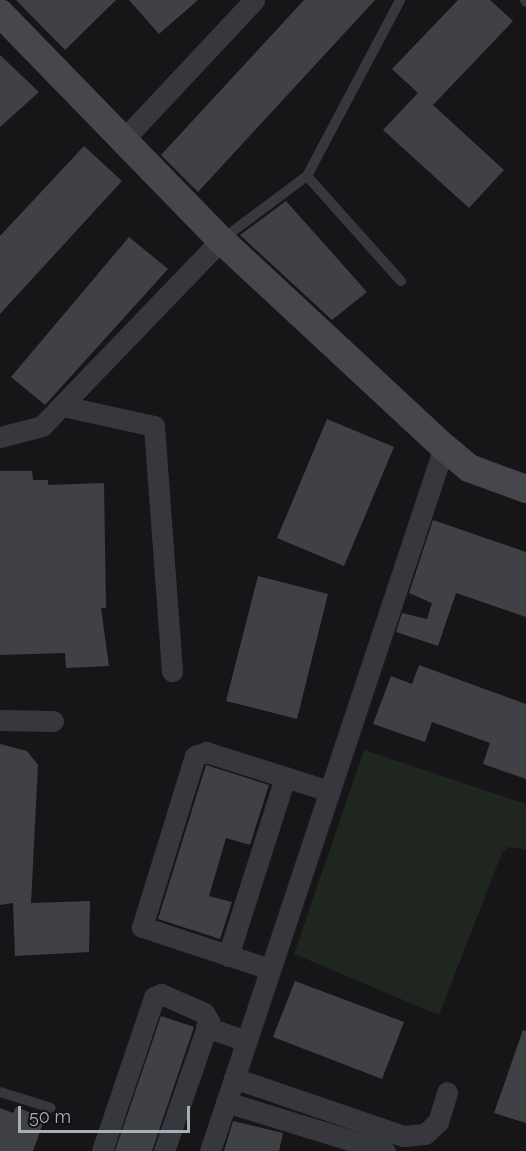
<!DOCTYPE html>
<html>
<head>
<meta charset="utf-8">
<style>
	body { margin:0 }
	#map { position:relative; width:526px; height:1151px; overflow:hidden; background:#161618; font-family:Raleway,sans-serif }
	div>[style] { position:absolute }
	[style*='--x'] { left:calc(var(--x)*1px); top:calc(var(--y)*1px); width:calc(var(--w)*1px); rotate:calc(var(--a)*1deg) }
	.green>* { inset:0; background:#1e261f }
	.building>* { inset:0; background:#404145 }
	.lane>* { height:10px; margin:-5px; padding:0 5px; transform-origin:5px; border-radius:5px; background:#37383d }
	.street>* { height:21px; margin:-10.5px; padding:0 10.5px; transform-origin:10.5px; border-radius:10.5px; background:#37383d }
	.secondary>* { height:28px; margin:-14px; padding:0 14px; transform-origin:14px; border-radius:14px; background:#45474d }
	span { translate:-50% -50%; white-space:nowrap; text-align:center; line-height:1.15; -webkit-text-stroke:4.5px #111113; paint-order:stroke }
	.scale { position:absolute; left:18px; top:1106px; width:172px; height:27px; box-sizing:border-box; border:3px solid #a8adb8; border-top:0; padding-left:8px; font-size:18px; line-height:21px; white-space:nowrap; color:#a8adb8; -webkit-text-stroke:4px #111113; paint-order:stroke }
</style>
</head>
<body>
<div id="map">
	<div class="green">
		<i style="clip-path:polygon(364px 750px,526px 804px,526px 850px,508px 847px,502px 853px,439px 1015px,294px 954px)"></i>
	</div>
	<div class="building">
		<i style="clip-path:polygon(16px 0,116px 0,65px 50px)"></i>
		<i style="clip-path:polygon(129px 0,198px 0,159px 34px)"></i>
		<i style="clip-path:polygon(304px 0,375px 0,198px 192px,161px 155px)"></i>
		<i style="clip-path:polygon(458px 0,490px 0,513px 21px,433px 105px,504px 170px,469px 208px,383px 130px,418px 93px,392px 69px)"></i>
		<i style="clip-path:polygon(0 55px,39px 92px,0 127px)"></i>
		<i style="clip-path:polygon(84px 146px,122px 181px,0 314px,0 236px)"></i>
		<i style="clip-path:polygon(286px 201px,367px 292px,332px 320px,240px 235px)"></i>
		<i style="clip-path:polygon(129px 237px,168px 269px,45px 405px,11px 377px)"></i>
		<i style="clip-path:polygon(327px 419px,394px 447px,344px 566px,277px 538px)"></i>
		<i style="clip-path:polygon(0 471px,32px 471px,33px 480px,48px 480px,48px 485px,104px 483px,106px 608px,101px 608px,109px 666px,66px 668px,65px 653px,0 655px)"></i>
		<i style="clip-path:polygon(433px 520px,526px 552px,526px 617px,456px 593px,438px 646px,396px 632px,402px 613px,427px 619px,432px 603px,409px 593px)"></i>
		<i style="clip-path:polygon(258px 576px,328px 594px,297px 719px,226px 701px)"></i>
		<i style="clip-path:polygon(419px 665px,526px 704px,526px 779px,483px 764px,490px 743px,432px 722px,425px 742px,373px 724px,391px 676px,412px 684px)"></i>
		<i style="clip-path:polygon(0 744px,27px 751px,38px 765px,31px 903px,90px 901px,89px 952px,15px 956px,13px 903px,0 905px)"></i>
		<i style="clip-path:polygon(206px 765px,269px 785px,250px 845px,226px 838px,209px 896px,232px 902px,220px 939px,158px 919px)"></i>
		<i style="clip-path:polygon(295px 981px,404px 1022px,382px 1079px,273px 1037px)"></i>
		<i style="clip-path:polygon(161px 1016px,194px 1027px,152px 1151px,115px 1151px)"></i>
		<i style="clip-path:polygon(523px 1030px,526px 1031px,526px 1123px,494px 1113px)"></i>
		<i style="clip-path:polygon(16px 1107px,45px 1118px,33px 1151px,0 1151px,0 1108px,13px 1113px)"></i>
		<i style="clip-path:polygon(233px 1121px,283px 1133px,279px 1151px,224px 1151px)"></i>
	</div>
	<div class="lane">
		<i style="--x:525;--y:0;--w:2;--a:63"></i>
		<i style="--x:307;--y:176;--w:141;--a:48.2"></i>
		<i style="--x:221;--y:240;--w:107;--a:-36.7"></i>
		<i style="--x:307;--y:176;--w:199;--a:-62.1"></i>
		<i style="--x:0;--y:1092;--w:53;--a:17.4"></i>
	</div>
	<div class="street">
		<i style="--x:125;--y:138;--w:189;--a:-46.9"></i>
		<i style="--x:63;--y:406;--w:93;--a:12.4"></i>
		<i style="--x:154;--y:426;--w:246;--a:85.8"></i>
		<i style="--x:0;--y:437;--w:43;--a:-14.7"></i>
		<i style="--x:42;--y:426;--w:258;--a:-46.1"></i>
		<i style="--x:0;--y:720;--w:53;--a:1.1"></i>
		<i style="--x:228;--y:956;--w:188;--a:-72.3"></i>
		<i style="--x:270;--y:969;--w:135;--a:-161.8"></i>
		<i style="--x:142;--y:927;--w:179;--a:-72.8"></i>
		<i style="--x:195;--y:756;--w:12;--a:-20"></i>
		<i style="--x:206;--y:752;--w:129;--a:17.6"></i>
		<i style="--x:206;--y:1027;--w:42;--a:19.3"></i>
		<i style="--x:234;--y:1078;--w:179;--a:18.9"></i>
		<i style="--x:403;--y:1136;--w:22;--a:-5"></i>
		<i style="--x:425;--y:1134;--w:18;--a:-43"></i>
		<i style="--x:438;--y:1122;--w:31;--a:-73"></i>
		<i style="--x:226;--y:1102;--w:166;--a:17.1"></i>
		<i style="--x:102;--y:1151;--w:163;--a:-71.3"></i>
		<i style="--x:154;--y:997;--w:8;--a:-23"></i>
		<i style="--x:161;--y:994;--w:47;--a:23.8"></i>
		<i style="--x:204;--y:1013;--w:9;--a:58"></i>
		<i style="--x:209;--y:1021;--w:138;--a:109.1"></i>
		<i style="--x:210;--y:1151;--w:742;--a:-71.61"></i>
	</div>
	<div class="secondary">
		<i style="--x:0;--y:13;--w:317;--a:45.8"></i>
		<i style="--x:221;--y:240;--w:304;--a:42.9"></i>
		<i style="--x:444;--y:447;--w:33;--a:40"></i>
		<i style="--x:469;--y:468;--w:61;--a:20.2"></i>
	</div>
	<div class="scale">50 m</div>
</div>
</body>
</html>
